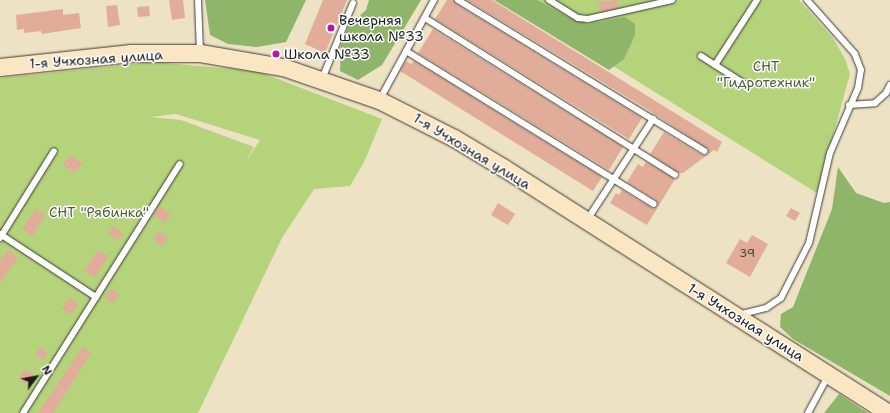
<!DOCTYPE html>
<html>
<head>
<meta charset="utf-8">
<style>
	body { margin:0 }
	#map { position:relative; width:890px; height:413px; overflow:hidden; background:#ede2c3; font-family:"Shantell Sans",sans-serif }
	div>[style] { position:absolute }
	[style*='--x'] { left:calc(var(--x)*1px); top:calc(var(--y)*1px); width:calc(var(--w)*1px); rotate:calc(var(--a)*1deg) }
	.green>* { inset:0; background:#b4d37a }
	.forest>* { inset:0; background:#8fb56a }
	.building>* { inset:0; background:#e1ad9a }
	.roads { filter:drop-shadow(0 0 1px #3b3a35) drop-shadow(0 0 1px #3b3a35) }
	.lane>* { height:6px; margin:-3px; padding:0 3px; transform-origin:3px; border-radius:3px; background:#fff }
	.secondary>* { height:17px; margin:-8.5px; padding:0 8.5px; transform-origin:8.5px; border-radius:8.5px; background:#fbe6c4 }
	.dots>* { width:11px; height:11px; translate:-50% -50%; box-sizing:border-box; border:2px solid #fff; border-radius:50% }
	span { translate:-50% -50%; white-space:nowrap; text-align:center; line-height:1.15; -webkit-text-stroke:3px #fff; paint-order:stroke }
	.number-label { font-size:12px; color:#4d403c }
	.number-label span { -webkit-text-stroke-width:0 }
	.poi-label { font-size:14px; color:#1c1c1c }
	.left { translate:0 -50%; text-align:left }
	.street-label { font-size:14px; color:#1c1c1c }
	.park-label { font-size:14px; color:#515c3d }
	.north { position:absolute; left:16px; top:357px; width:40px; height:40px; -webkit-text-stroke:3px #fff; paint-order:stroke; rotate:58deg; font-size:11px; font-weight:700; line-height:16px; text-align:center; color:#1c1c1c }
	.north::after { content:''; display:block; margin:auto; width:14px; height:18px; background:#1c1c1c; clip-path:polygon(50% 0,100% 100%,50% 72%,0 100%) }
</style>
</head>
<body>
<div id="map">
	<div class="green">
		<i style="clip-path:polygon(507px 0,799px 0,833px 38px,845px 59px,850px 74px,817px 193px)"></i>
		<i style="clip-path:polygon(evenodd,153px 62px,257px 71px,382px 119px,364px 162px,350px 186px,314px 189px,282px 238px,198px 413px,0 413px,0 78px,153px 62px,176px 114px,260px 140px,243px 166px,254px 147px,181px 120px,150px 117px,176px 114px)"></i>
	</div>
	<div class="forest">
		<i style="clip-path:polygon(205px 0,306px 0,286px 42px,257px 47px,228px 44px,210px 35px)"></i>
		<i style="clip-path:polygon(369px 0,421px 0,382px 65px,358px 80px,340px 71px,341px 45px,349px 25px,366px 10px)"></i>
		<i style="clip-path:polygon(494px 0,537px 0,570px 18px,588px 24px,625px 17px,635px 24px,635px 35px,624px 59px,609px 70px)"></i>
		<i style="clip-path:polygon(838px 167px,856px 193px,884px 203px,890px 202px,890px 396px,793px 339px,780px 327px,781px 314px,793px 307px,832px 209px)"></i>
		<i style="clip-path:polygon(839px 394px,868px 413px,824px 413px)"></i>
	</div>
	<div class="building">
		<i style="clip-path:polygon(169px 0,183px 0,185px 18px,172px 20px)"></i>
		<i style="clip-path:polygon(323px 0,347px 0,325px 53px,305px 44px)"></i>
		<i style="clip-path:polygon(447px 0,454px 0,456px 4px,642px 118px,629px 139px,435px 19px)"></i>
		<i style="clip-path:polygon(467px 0,492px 0,722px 142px,717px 152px,714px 150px,683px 173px,679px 173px,650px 154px,664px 132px,702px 155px,708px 154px,708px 149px,647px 109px)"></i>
		<i style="clip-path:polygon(617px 0,618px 8px,601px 12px,598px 2px)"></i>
		<i style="clip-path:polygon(117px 5px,120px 25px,108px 27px,106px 6px)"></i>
		<i style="clip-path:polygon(149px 6px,150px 16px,138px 17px,137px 7px)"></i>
		<i style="clip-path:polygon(63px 9px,63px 15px,79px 13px,81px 28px,42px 34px,41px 31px,24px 33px,24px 29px,17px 30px,16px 15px)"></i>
		<i style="clip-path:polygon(433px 29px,623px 147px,609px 170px,418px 53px)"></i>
		<i style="clip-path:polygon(406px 61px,411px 64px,414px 61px,602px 177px,593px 191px,400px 71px)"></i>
		<i style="clip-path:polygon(70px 155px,82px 163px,75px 173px,63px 165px)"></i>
		<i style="clip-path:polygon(646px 162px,675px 179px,647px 225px,610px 203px,616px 193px,619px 195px,622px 190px,652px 208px,658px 207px,656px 200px,627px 182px,638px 164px,643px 167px)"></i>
		<i style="clip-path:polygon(498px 203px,515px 214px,508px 225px,491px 215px)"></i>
		<i style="clip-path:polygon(159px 206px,171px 214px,165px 223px,153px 215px)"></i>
		<i style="clip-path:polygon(791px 208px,800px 213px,795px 221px,786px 216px)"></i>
		<i style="clip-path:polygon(36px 209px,45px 215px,33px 236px,22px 229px)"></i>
		<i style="clip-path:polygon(113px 226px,123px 233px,118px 240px,108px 233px)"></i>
		<i style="clip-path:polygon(158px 231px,168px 237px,162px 246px,153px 239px)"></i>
		<i style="clip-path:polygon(752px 235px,768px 244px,750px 277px,726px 263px,740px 239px,747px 243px)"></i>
		<i style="clip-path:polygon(7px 250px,18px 257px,0 284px,0 261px)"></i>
		<i style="clip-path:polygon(98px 250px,108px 257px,95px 277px,84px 271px)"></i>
		<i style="clip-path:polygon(111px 289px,119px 294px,113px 303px,105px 298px)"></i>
		<i style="clip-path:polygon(70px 298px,78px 304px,71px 315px,62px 309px)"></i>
		<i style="clip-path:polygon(40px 347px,48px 353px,43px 360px,35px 354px)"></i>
		<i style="clip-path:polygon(83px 347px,91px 353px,53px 413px,38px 413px)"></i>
		<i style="clip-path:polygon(24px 369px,33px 374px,26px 384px,18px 379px)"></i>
	</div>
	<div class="roads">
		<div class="lane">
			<i style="--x:198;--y:0;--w:52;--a:87.8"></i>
			<i style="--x:458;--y:0;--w:289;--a:31.5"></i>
			<i style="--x:549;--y:0;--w:34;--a:32"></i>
			<i style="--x:578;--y:18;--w:10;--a:6"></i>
			<i style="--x:588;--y:19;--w:86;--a:-12.7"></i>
			<i style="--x:425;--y:18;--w:295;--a:32.1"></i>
			<i style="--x:406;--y:51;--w:291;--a:31.7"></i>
			<i style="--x:701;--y:56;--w:52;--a:32.5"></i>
			<i style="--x:715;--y:65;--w:77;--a:-57.1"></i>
			<i style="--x:322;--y:79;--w:82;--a:-67.8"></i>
			<i style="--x:380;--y:99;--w:113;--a:-61.4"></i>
			<i style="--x:849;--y:105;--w:26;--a:-4"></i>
			<i style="--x:875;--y:103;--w:15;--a:-42"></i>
			<i style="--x:886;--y:93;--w:9;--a:-63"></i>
			<i style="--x:587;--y:220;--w:121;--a:-56.8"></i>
			<i style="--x:0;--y:234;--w:115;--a:33.3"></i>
			<i style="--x:0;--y:238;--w:102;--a:-58.2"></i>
			<i style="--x:742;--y:314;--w:25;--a:-14"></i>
			<i style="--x:766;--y:308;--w:18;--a:-34"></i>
			<i style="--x:781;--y:298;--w:62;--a:-63"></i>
			<i style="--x:809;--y:243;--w:92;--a:-76.9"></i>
			<i style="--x:830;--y:153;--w:71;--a:-66.7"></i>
			<i style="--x:858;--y:88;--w:18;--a:-81"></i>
			<i style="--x:861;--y:70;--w:17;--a:-111"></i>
			<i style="--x:855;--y:54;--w:72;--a:-131.6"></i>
			<i style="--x:23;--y:413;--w:294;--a:-57.8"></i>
			<i style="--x:808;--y:413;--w:42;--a:-61.6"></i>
		</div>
		<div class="secondary">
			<i style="--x:0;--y:67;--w:132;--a:-6.1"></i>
			<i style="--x:131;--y:53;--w:69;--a:0"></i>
			<i style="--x:200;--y:53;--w:84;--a:9.6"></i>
			<i style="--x:283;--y:67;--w:102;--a:19"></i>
			<i style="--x:379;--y:100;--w:84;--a:26.9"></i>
			<i style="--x:454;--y:138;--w:58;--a:31"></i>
			<i style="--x:504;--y:168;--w:456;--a:32.5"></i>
		</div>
	</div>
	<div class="dots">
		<i style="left:331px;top:28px;background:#b5179e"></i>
		<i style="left:276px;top:54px;background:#b5179e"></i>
	</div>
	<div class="number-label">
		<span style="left:747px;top:254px">39</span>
	</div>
	<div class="poi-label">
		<span class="left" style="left:339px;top:28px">Вечерняя<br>школа №33</span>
		<span class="left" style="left:284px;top:54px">Школа №33</span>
	</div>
	<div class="street-label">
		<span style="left:96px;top:59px;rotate:-4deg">1-я Учхозная улица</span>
		<span style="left:472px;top:151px;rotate:31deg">1-я Учхозная улица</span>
		<span style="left:746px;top:322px;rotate:32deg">1-я Учхозная улица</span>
	</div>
	<div class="park-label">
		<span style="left:766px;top:74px">СНТ<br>"Гидротехник"</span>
		<span style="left:99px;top:212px">СНТ "Рябинка"</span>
	</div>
	<div class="north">N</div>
</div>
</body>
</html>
